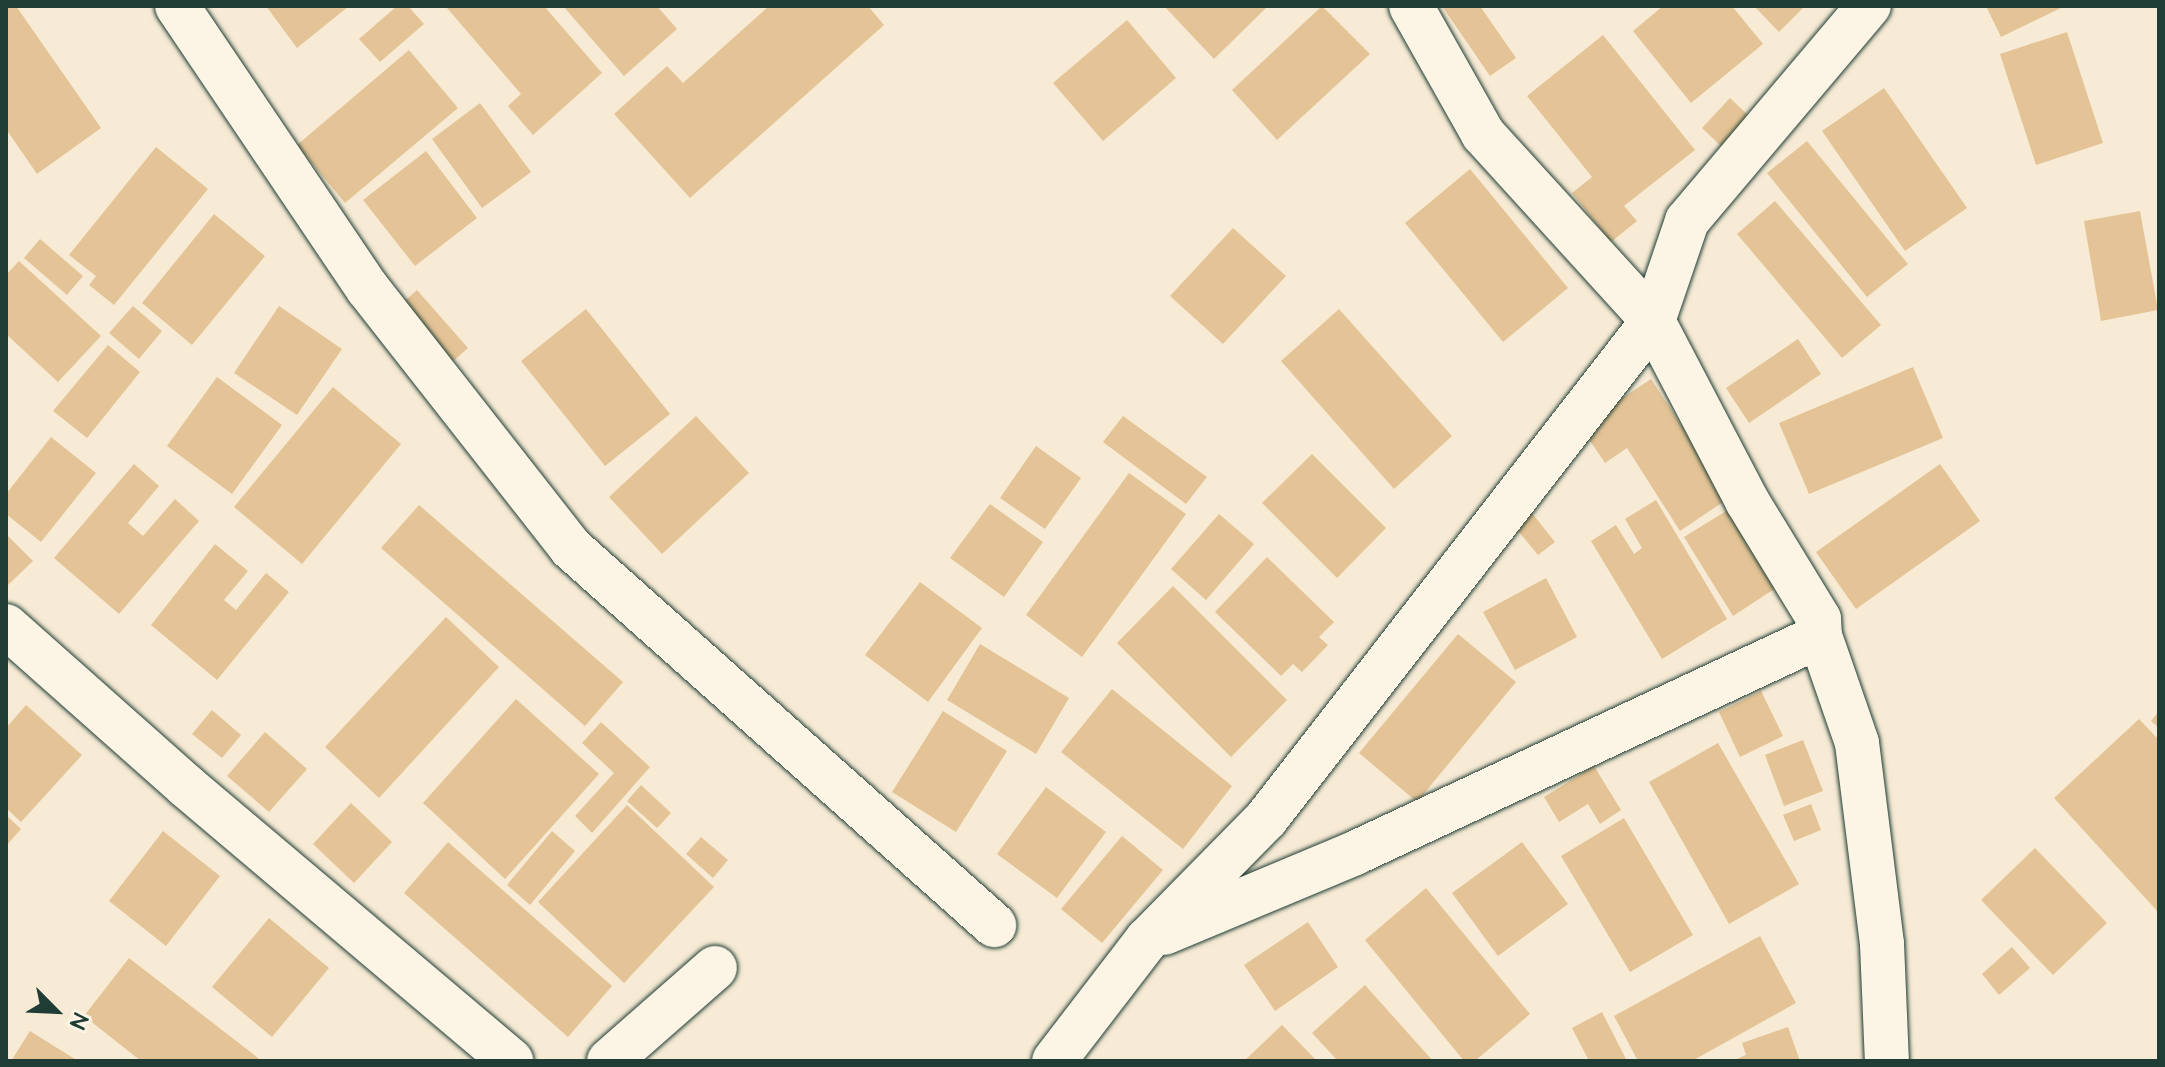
<!DOCTYPE html>
<html>
<head>
<meta charset="utf-8">
<style>
	body { margin:0 }
	#map { position:relative; width:2165px; height:1067px; overflow:hidden; background:#f7ebd5; font-family:"Architects Daughter",sans-serif }
	div>[style] { position:absolute }
	[style*='--x'] { left:calc(var(--x)*1px); top:calc(var(--y)*1px); width:calc(var(--w)*1px); rotate:calc(var(--a)*1deg) }
	.building>* { inset:0; background:#e4c496 }
	.roads { filter:drop-shadow(0 0 2px #1f3d34) drop-shadow(0 0 2px #1f3d34) }
	.minor>* { height:44px; margin:-22px; padding:0 22px; transform-origin:22px; border-radius:22px; background:#fcf5e5 }
	span { translate:-50% -50%; white-space:nowrap; text-align:center; line-height:1.15; -webkit-text-stroke:8px #fcf5e5; paint-order:stroke }
	.frame { position:absolute; inset:0; border:8px solid #1f3d34; pointer-events:none }
	.north { position:absolute; left:16px; top:971px; width:80px; height:80px; -webkit-text-stroke:6px #fcf5e5; paint-order:stroke; rotate:114deg; font-size:22px; font-weight:700; line-height:32px; text-align:center; color:#1f3d34 }
	.north::after { content:''; display:block; margin:auto; width:28px; height:36px; background:#1f3d34; clip-path:polygon(50% 0,100% 100%,50% 72%,0 100%) }
</style>
</head>
<body>
<div id="map">
	<div class="building">
		<i style="clip-path:polygon(6px 6px,16px 6px,101px 128px,37px 174px,6px 129px)"></i>
		<i style="clip-path:polygon(266px 6px,349px 6px,297px 48px)"></i>
		<i style="clip-path:polygon(397px 6px,408px 6px,424px 24px,380px 62px,359px 39px)"></i>
		<i style="clip-path:polygon(450px 6px,544px 6px,602px 73px,533px 135px,508px 106px,521px 94px,447px 8px)"></i>
		<i style="clip-path:polygon(563px 6px,657px 6px,677px 29px,624px 76px)"></i>
		<i style="clip-path:polygon(769px 6px,868px 6px,884px 25px,690px 198px,614px 114px,667px 66px,683px 83px)"></i>
		<i style="clip-path:polygon(1164px 6px,1268px 6px,1214px 59px)"></i>
		<i style="clip-path:polygon(1322px 6px,1370px 54px,1277px 140px,1232px 90px)"></i>
		<i style="clip-path:polygon(1442px 6px,1480px 6px,1516px 58px,1490px 76px)"></i>
		<i style="clip-path:polygon(1663px 6px,1732px 6px,1763px 44px,1691px 103px,1633px 31px)"></i>
		<i style="clip-path:polygon(1754px 6px,1805px 6px,1779px 32px)"></i>
		<i style="clip-path:polygon(1986px 6px,2065px 6px,2001px 37px)"></i>
		<i style="clip-path:polygon(1127px 20px,1176px 78px,1103px 141px,1053px 83px)"></i>
		<i style="clip-path:polygon(2067px 32px,2103px 143px,2036px 165px,2000px 54px)"></i>
		<i style="clip-path:polygon(1603px 35px,1695px 150px,1624px 206px,1637px 221px,1611px 242px,1572px 193px,1592px 177px,1527px 96px)"></i>
		<i style="clip-path:polygon(409px 50px,458px 108px,345px 203px,297px 145px)"></i>
		<i style="clip-path:polygon(1884px 88px,1967px 208px,1905px 251px,1822px 131px)"></i>
		<i style="clip-path:polygon(1730px 98px,1752px 119px,1723px 148px,1702px 128px)"></i>
		<i style="clip-path:polygon(480px 103px,531px 172px,482px 208px,432px 139px)"></i>
		<i style="clip-path:polygon(1807px 141px,1908px 264px,1867px 297px,1767px 173px)"></i>
		<i style="clip-path:polygon(156px 147px,208px 189px,114px 305px,89px 285px,96px 276px,69px 255px)"></i>
		<i style="clip-path:polygon(426px 151px,477px 218px,415px 266px,363px 200px)"></i>
		<i style="clip-path:polygon(1470px 169px,1568px 288px,1503px 342px,1405px 223px)"></i>
		<i style="clip-path:polygon(1775px 201px,1881px 325px,1842px 358px,1737px 234px)"></i>
		<i style="clip-path:polygon(2140px 211px,2158px 310px,2101px 321px,2084px 221px)"></i>
		<i style="clip-path:polygon(214px 214px,265px 256px,192px 345px,142px 303px)"></i>
		<i style="clip-path:polygon(1233px 228px,1286px 276px,1223px 344px,1170px 296px)"></i>
		<i style="clip-path:polygon(40px 239px,83px 276px,67px 295px,24px 258px)"></i>
		<i style="clip-path:polygon(19px 261px,101px 336px,58px 382px,6px 334px,6px 275px)"></i>
		<i style="clip-path:polygon(417px 290px,468px 348px,441px 372px,390px 314px)"></i>
		<i style="clip-path:polygon(133px 306px,162px 331px,139px 359px,109px 333px)"></i>
		<i style="clip-path:polygon(279px 306px,342px 349px,297px 415px,234px 373px)"></i>
		<i style="clip-path:polygon(586px 309px,670px 414px,605px 466px,521px 361px)"></i>
		<i style="clip-path:polygon(1339px 309px,1452px 436px,1394px 489px,1281px 361px)"></i>
		<i style="clip-path:polygon(1798px 339px,1821px 374px,1749px 423px,1726px 388px)"></i>
		<i style="clip-path:polygon(108px 345px,140px 372px,87px 438px,53px 411px)"></i>
		<i style="clip-path:polygon(1913px 367px,1943px 438px,1809px 494px,1779px 423px)"></i>
		<i style="clip-path:polygon(217px 377px,282px 425px,232px 494px,167px 446px)"></i>
		<i style="clip-path:polygon(1651px 379px,1729px 498px,1680px 531px,1627px 448px,1605px 463px,1580px 426px)"></i>
		<i style="clip-path:polygon(333px 387px,401px 444px,302px 564px,234px 507px)"></i>
		<i style="clip-path:polygon(696px 416px,749px 473px,662px 554px,609px 497px)"></i>
		<i style="clip-path:polygon(1123px 416px,1207px 477px,1186px 504px,1103px 442px)"></i>
		<i style="clip-path:polygon(51px 437px,96px 473px,41px 542px,6px 514px,6px 494px)"></i>
		<i style="clip-path:polygon(1036px 446px,1081px 478px,1045px 529px,1000px 498px)"></i>
		<i style="clip-path:polygon(1312px 454px,1386px 528px,1337px 578px,1262px 503px)"></i>
		<i style="clip-path:polygon(134px 464px,159px 486px,128px 523px,143px 536px,175px 499px,199px 521px,119px 614px,54px 558px)"></i>
		<i style="clip-path:polygon(1940px 464px,1980px 521px,1856px 609px,1816px 552px)"></i>
		<i style="clip-path:polygon(1129px 473px,1186px 514px,1082px 657px,1026px 615px)"></i>
		<i style="clip-path:polygon(1656px 500px,1727px 619px,1662px 659px,1591px 541px,1616px 525px,1634px 554px,1642px 548px,1625px 519px)"></i>
		<i style="clip-path:polygon(990px 504px,1043px 542px,1004px 597px,950px 558px)"></i>
		<i style="clip-path:polygon(419px 505px,623px 682px,585px 726px,381px 548px)"></i>
		<i style="clip-path:polygon(1731px 508px,1779px 586px,1733px 616px,1684px 537px)"></i>
		<i style="clip-path:polygon(1532px 513px,1555px 542px,1538px 555px,1515px 527px)"></i>
		<i style="clip-path:polygon(1219px 514px,1254px 544px,1206px 600px,1171px 569px)"></i>
		<i style="clip-path:polygon(6px 534px,33px 561px,8px 585px,6px 583px)"></i>
		<i style="clip-path:polygon(215px 544px,248px 571px,224px 600px,236px 610px,266px 573px,289px 592px,217px 680px,151px 625px)"></i>
		<i style="clip-path:polygon(1267px 557px,1334px 622px,1319px 637px,1328px 645px,1302px 672px,1293px 664px,1281px 676px,1215px 612px)"></i>
		<i style="clip-path:polygon(1546px 578px,1577px 637px,1515px 670px,1483px 612px)"></i>
		<i style="clip-path:polygon(920px 582px,982px 628px,928px 702px,865px 655px)"></i>
		<i style="clip-path:polygon(1173px 586px,1287px 700px,1231px 757px,1117px 643px)"></i>
		<i style="clip-path:polygon(446px 617px,499px 667px,379px 798px,325px 747px)"></i>
		<i style="clip-path:polygon(1458px 634px,1516px 682px,1417px 802px,1359px 753px)"></i>
		<i style="clip-path:polygon(980px 644px,1069px 698px,1036px 754px,947px 700px)"></i>
		<i style="clip-path:polygon(1112px 689px,1232px 786px,1183px 849px,1061px 752px)"></i>
		<i style="clip-path:polygon(1761px 691px,1783px 736px,1740px 757px,1719px 712px)"></i>
		<i style="clip-path:polygon(516px 699px,599px 774px,505px 879px,423px 803px)"></i>
		<i style="clip-path:polygon(26px 705px,82px 755px,21px 822px,6px 808px,6px 728px)"></i>
		<i style="clip-path:polygon(212px 710px,241px 735px,222px 758px,192px 734px)"></i>
		<i style="clip-path:polygon(943px 711px,1007px 751px,956px 832px,892px 792px)"></i>
		<i style="clip-path:polygon(2159px 711px,2159px 728px,2151px 721px)"></i>
		<i style="clip-path:polygon(2139px 719px,2159px 740px,2159px 913px,2054px 798px)"></i>
		<i style="clip-path:polygon(601px 722px,650px 767px,592px 833px,575px 816px,614px 773px,582px 743px)"></i>
		<i style="clip-path:polygon(265px 732px,307px 769px,269px 812px,227px 776px)"></i>
		<i style="clip-path:polygon(1803px 740px,1823px 791px,1784px 806px,1765px 755px)"></i>
		<i style="clip-path:polygon(1718px 743px,1799px 884px,1729px 924px,1649px 782px)"></i>
		<i style="clip-path:polygon(1594px 766px,1621px 810px,1600px 824px,1588px 804px,1559px 822px,1544px 797px)"></i>
		<i style="clip-path:polygon(641px 785px,671px 813px,657px 828px,627px 801px)"></i>
		<i style="clip-path:polygon(1046px 787px,1106px 832px,1057px 898px,997px 854px)"></i>
		<i style="clip-path:polygon(351px 803px,392px 842px,354px 883px,313px 844px)"></i>
		<i style="clip-path:polygon(1811px 804px,1821px 830px,1794px 841px,1783px 815px)"></i>
		<i style="clip-path:polygon(627px 805px,714px 887px,624px 983px,538px 902px)"></i>
		<i style="clip-path:polygon(6px 815px,21px 829px,6px 846px)"></i>
		<i style="clip-path:polygon(1624px 818px,1693px 935px,1630px 972px,1561px 856px)"></i>
		<i style="clip-path:polygon(163px 831px,220px 876px,166px 946px,109px 901px)"></i>
		<i style="clip-path:polygon(552px 831px,575px 851px,530px 905px,507px 885px)"></i>
		<i style="clip-path:polygon(1122px 836px,1163px 870px,1102px 943px,1061px 909px)"></i>
		<i style="clip-path:polygon(701px 837px,728px 860px,713px 878px,686px 854px)"></i>
		<i style="clip-path:polygon(448px 842px,612px 986px,568px 1037px,404px 893px)"></i>
		<i style="clip-path:polygon(1522px 842px,1568px 904px,1498px 956px,1452px 893px)"></i>
		<i style="clip-path:polygon(2035px 848px,2107px 923px,2053px 975px,1981px 900px)"></i>
		<i style="clip-path:polygon(1426px 888px,1530px 1014px,1475px 1061px,1464px 1061px,1365px 940px)"></i>
		<i style="clip-path:polygon(269px 918px,329px 968px,272px 1037px,212px 987px)"></i>
		<i style="clip-path:polygon(1308px 922px,1338px 967px,1275px 1011px,1244px 965px)"></i>
		<i style="clip-path:polygon(1760px 936px,1796px 1003px,1692px 1061px,1638px 1061px,1614px 1016px)"></i>
		<i style="clip-path:polygon(2012px 947px,2030px 968px,1999px 995px,1982px 974px)"></i>
		<i style="clip-path:polygon(129px 958px,262px 1061px,141px 1061px,84px 1016px)"></i>
		<i style="clip-path:polygon(1365px 985px,1433px 1061px,1338px 1061px,1312px 1033px)"></i>
		<i style="clip-path:polygon(1602px 1012px,1627px 1061px,1589px 1061px,1572px 1028px)"></i>
		<i style="clip-path:polygon(1282px 1025px,1317px 1061px,1244px 1061px)"></i>
		<i style="clip-path:polygon(1788px 1027px,1800px 1061px,1732px 1061px,1746px 1055px,1742px 1043px)"></i>
		<i style="clip-path:polygon(30px 1031px,78px 1061px,11px 1061px)"></i>
	</div>
	<div class="roads">
		<div class="minor">
			<i style="--x:177;--y:6;--w:341;--a:56"></i>
			<i style="--x:368;--y:289;--w:329;--a:51.9"></i>
			<i style="--x:571;--y:548;--w:567;--a:41.71"></i>
			<i style="--x:1411;--y:6;--w:147;--a:60.6"></i>
			<i style="--x:1483;--y:134;--w:253;--a:47.7"></i>
			<i style="--x:1653;--y:321;--w:203;--a:62.4"></i>
			<i style="--x:1747;--y:501;--w:138;--a:58.6"></i>
			<i style="--x:1819;--y:619;--w:17;--a:87"></i>
			<i style="--x:1820;--y:636;--w:113;--a:70.9"></i>
			<i style="--x:1857;--y:743;--w:203;--a:82.9"></i>
			<i style="--x:1882;--y:944;--w:117;--a:87.6"></i>
			<i style="--x:6;--y:626;--w:241;--a:41.6"></i>
			<i style="--x:186;--y:786;--w:426;--a:40.2"></i>
			<i style="--x:1164;--y:933;--w:207;--a:-22.7"></i>
			<i style="--x:1355;--y:853;--w:513;--a:-25.02"></i>
			<i style="--x:609;--y:1061;--w:141;--a:-41.3"></i>
			<i style="--x:1054;--y:1061;--w:153;--a:-52.5"></i>
			<i style="--x:1147;--y:940;--w:170;--a:-45.5"></i>
			<i style="--x:1266;--y:819;--w:631;--a:-52.15"></i>
			<i style="--x:1653;--y:321;--w:106;--a:-71.2"></i>
			<i style="--x:1687;--y:221;--w:282;--a:-49.8"></i>
		</div>
	</div>
	<div class="frame"></div>
	<div class="north">N</div>
</div>
</body>
</html>
